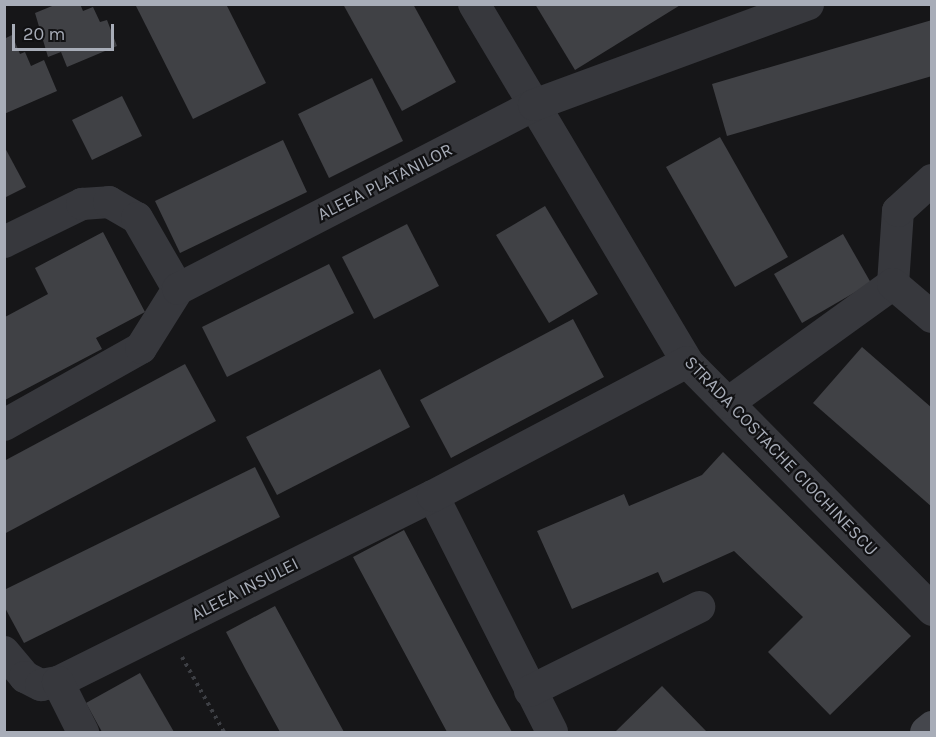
<!DOCTYPE html>
<html>
<head>
<meta charset="utf-8">
<style>
	body { margin:0 }
	#map { position:relative; width:936px; height:737px; overflow:hidden; background:#161618; font-family:Karla,sans-serif }
	div>[style] { position:absolute }
	[style*='--x'] { left:calc(var(--x)*1px); top:calc(var(--y)*1px); width:calc(var(--w)*1px); rotate:calc(var(--a)*1deg) }
	.building>* { inset:0; background:#404145 }
	.path>* { height:4px; margin-top:-2px; transform-origin:0; background:repeating-linear-gradient(90deg,#3d3f44 0 3px,transparent 0 7.5px) }
	.street>* { height:32px; margin:-16px; padding:0 16px; transform-origin:16px; border-radius:16px; background:#37383d }
	.secondary>* { height:33px; margin:-16.5px; padding:0 16.5px; transform-origin:16.5px; border-radius:16.5px; background:#45474d }
	span { translate:-50% -50%; white-space:nowrap; text-align:center; line-height:1.15; -webkit-text-stroke:4.5px #111113; paint-order:stroke }
	.street-label { font-size:18px; color:#a8adb8 }
	.frame { position:absolute; inset:0; border:6px solid #a8adb8; pointer-events:none }
	.scale { position:absolute; left:12px; top:24px; width:102px; height:27px; box-sizing:border-box; border:3px solid #a8adb8; border-top:0; padding-left:8px; font-size:18px; line-height:21px; white-space:nowrap; color:#a8adb8; -webkit-text-stroke:4px #111113; paint-order:stroke }
</style>
</head>
<body>
<div id="map">
	<div class="building">
		<i style="clip-path:polygon(57px 4px,80px 4px,83px 11px,93px 7px,100px 22px,107px 20px,117px 46px,67px 67px,61px 52px,48px 57px,35px 13px)"></i>
		<i style="clip-path:polygon(135px 4px,226px 4px,266px 83px,193px 119px)"></i>
		<i style="clip-path:polygon(343px 4px,413px 4px,456px 82px,402px 111px)"></i>
		<i style="clip-path:polygon(535px 4px,682px 4px,575px 70px)"></i>
		<i style="clip-path:polygon(932px 20px,932px 76px,727px 136px,712px 84px)"></i>
		<i style="clip-path:polygon(12px 35px,20px 54px,25px 52px,31px 66px,44px 60px,57px 91px,4px 114px,4px 39px)"></i>
		<i style="clip-path:polygon(372px 78px,403px 141px,329px 178px,298px 114px)"></i>
		<i style="clip-path:polygon(122px 96px,142px 136px,92px 160px,72px 120px)"></i>
		<i style="clip-path:polygon(720px 137px,788px 257px,735px 287px,666px 167px)"></i>
		<i style="clip-path:polygon(283px 140px,307px 192px,180px 253px,155px 201px)"></i>
		<i style="clip-path:polygon(4px 146px,26px 187px,4px 198px)"></i>
		<i style="clip-path:polygon(545px 206px,598px 294px,549px 323px,496px 235px)"></i>
		<i style="clip-path:polygon(407px 224px,439px 286px,374px 319px,342px 257px)"></i>
		<i style="clip-path:polygon(103px 232px,145px 312px,96px 338px,102px 349px,5px 400px,5px 317px,48px 294px,35px 268px)"></i>
		<i style="clip-path:polygon(843px 234px,871px 283px,802px 323px,774px 274px)"></i>
		<i style="clip-path:polygon(329px 264px,354px 313px,227px 377px,202px 327px)"></i>
		<i style="clip-path:polygon(573px 319px,604px 377px,451px 458px,420px 400px)"></i>
		<i style="clip-path:polygon(862px 347px,932px 408px,932px 507px,813px 403px)"></i>
		<i style="clip-path:polygon(185px 364px,216px 421px,4px 534px,4px 461px)"></i>
		<i style="clip-path:polygon(380px 369px,410px 427px,277px 495px,246px 437px)"></i>
		<i style="clip-path:polygon(723px 452px,911px 636px,830px 715px,768px 652px,803px 617px,734px 551px,663px 583px,658px 572px,572px 609px,537px 531px,624px 494px,629px 506px,702px 475px)"></i>
		<i style="clip-path:polygon(255px 467px,280px 517px,24px 643px,4px 606px,4px 590px)"></i>
		<i style="clip-path:polygon(404px 530px,493px 698px,512px 732px,447px 732px,353px 557px)"></i>
		<i style="clip-path:polygon(275px 606px,316px 681px,344px 732px,280px 732px,246px 670px,226px 632px)"></i>
		<i style="clip-path:polygon(140px 673px,174px 732px,102px 732px,86px 703px)"></i>
		<i style="clip-path:polygon(662px 686px,707px 732px,615px 732px)"></i>
	</div>
	<div class="path">
		<i style="--x:182;--y:657;--w:86;--a:60.8"></i>
	</div>
	<div class="street">
		<i style="--x:474;--y:4;--w:417;--a:59.2"></i>
		<i style="--x:687;--y:362;--w:349;--a:45.3"></i>
		<i style="--x:4;--y:242;--w:87;--a:-26"></i>
		<i style="--x:82;--y:204;--w:27;--a:-4"></i>
		<i style="--x:109;--y:202;--w:32;--a:30"></i>
		<i style="--x:137;--y:218;--w:82;--a:60"></i>
		<i style="--x:893;--y:284;--w:73;--a:-86.1"></i>
		<i style="--x:898;--y:211;--w:46;--a:-42.4"></i>
		<i style="--x:728;--y:403;--w:203;--a:-35.8"></i>
		<i style="--x:893;--y:284;--w:51;--a:40.2"></i>
		<i style="--x:4;--y:425;--w:157;--a:-29.3"></i>
		<i style="--x:141;--y:348;--w:70;--a:-57.9"></i>
		<i style="--x:178;--y:289;--w:401;--a:-27.3"></i>
		<i style="--x:534;--y:105;--w:292;--a:-20.2"></i>
		<i style="--x:433;--y:496;--w:264;--a:63.2"></i>
		<i style="--x:4;--y:652;--w:33;--a:50"></i>
		<i style="--x:25;--y:677;--w:18;--a:27"></i>
		<i style="--x:41;--y:685;--w:17;--a:-10"></i>
		<i style="--x:58;--y:682;--w:419;--a:-26.4"></i>
		<i style="--x:433;--y:496;--w:287;--a:-27.8"></i>
		<i style="--x:58;--y:682;--w:56;--a:63.4"></i>
		<i style="--x:530;--y:691;--w:189;--a:-26.4"></i>
	</div>
	<div class="secondary">
		<i style="--x:926;--y:732;--w:8;--a:-40"></i>
	</div>
	<div class="street-label">
		<span style="left:385px;top:182px;rotate:-27deg">ALEEA PLATANILOR</span>
		<span style="left:781px;top:456px;rotate:46deg">STRADA COSTACHE CIOCHINESCU</span>
		<span style="left:245px;top:589px;rotate:-27deg">ALEEA INSULEI</span>
	</div>
	<div class="frame"></div>
	<div class="scale">20 m</div>
</div>
</body>
</html>
